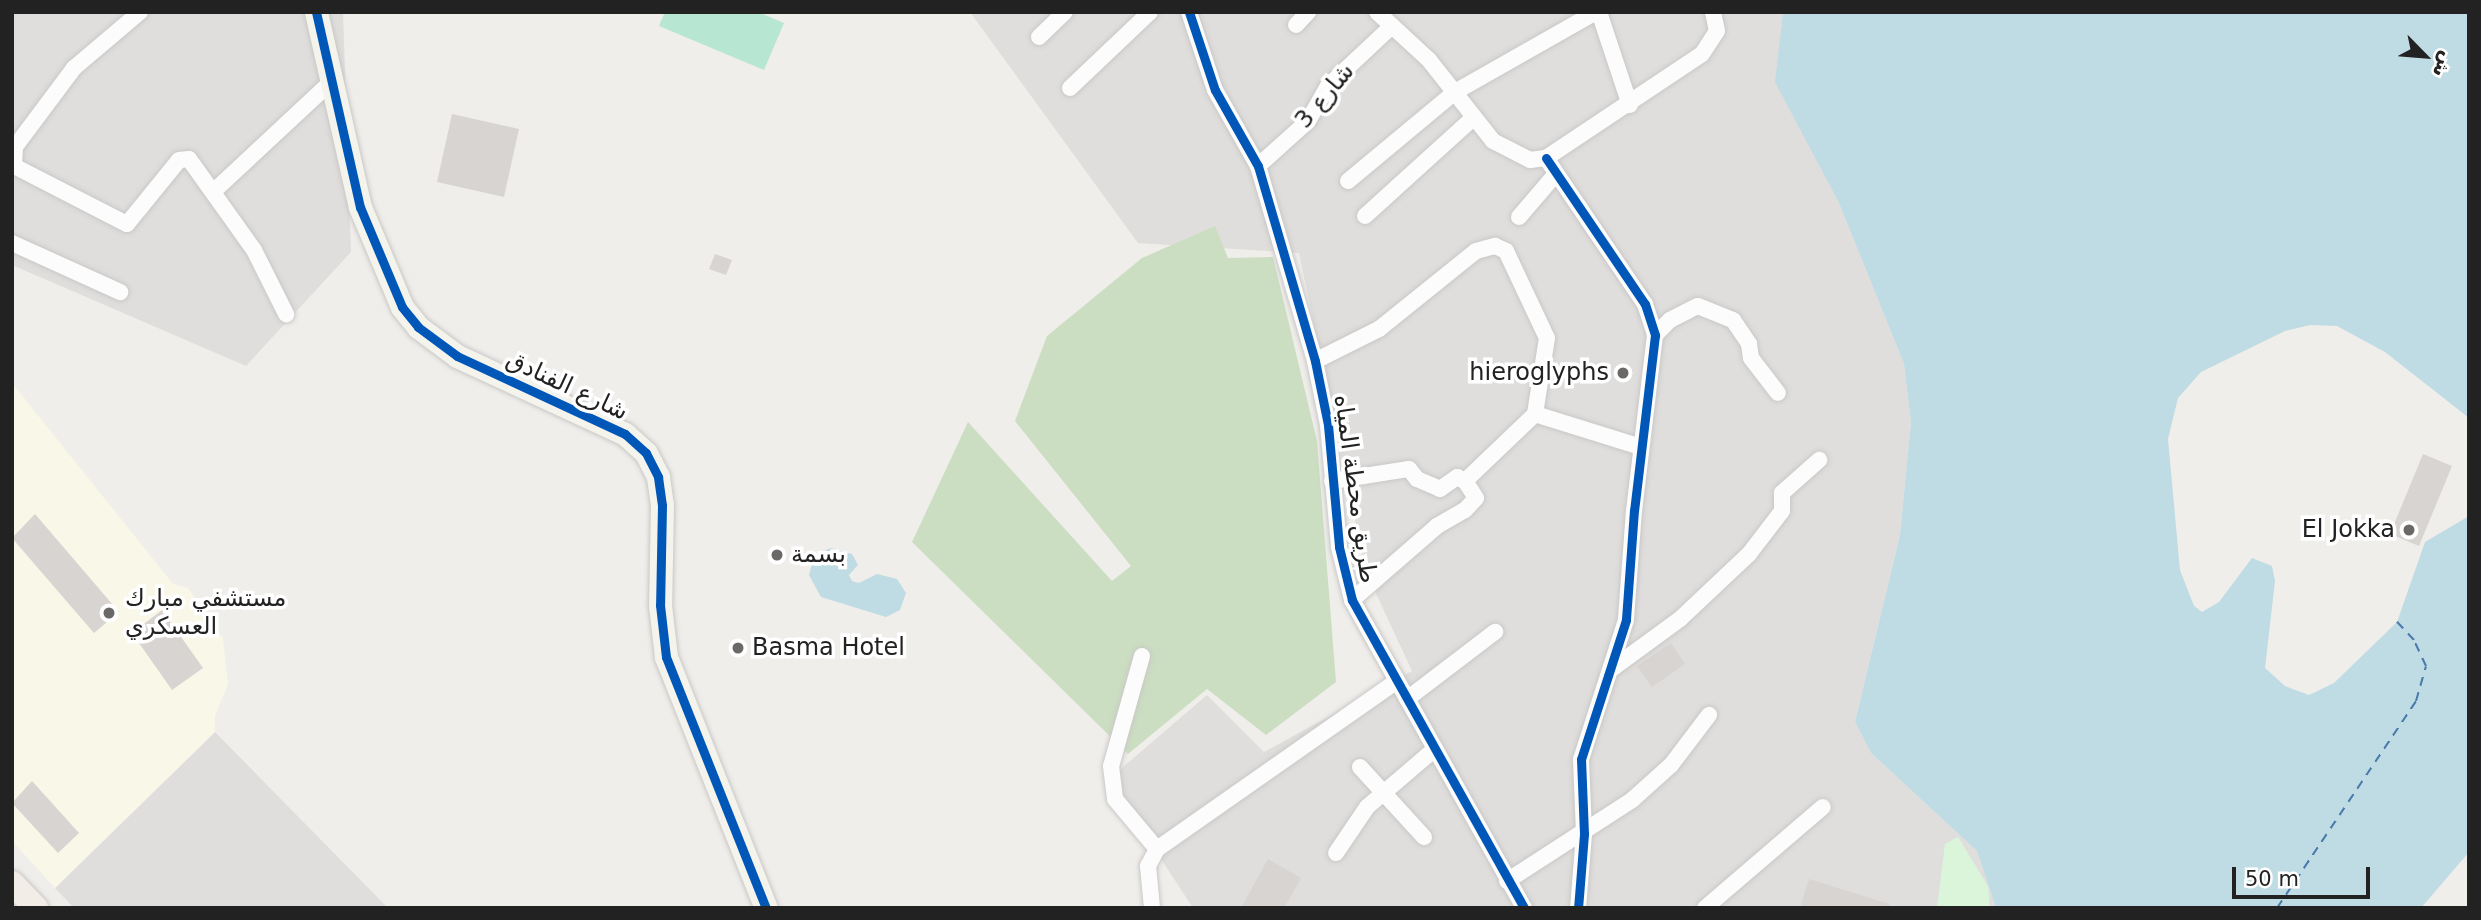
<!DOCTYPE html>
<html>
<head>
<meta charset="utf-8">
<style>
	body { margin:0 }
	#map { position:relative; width:2481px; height:920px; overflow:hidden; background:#f0eeeb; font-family:"DejaVu Sans",Vazirmatn,sans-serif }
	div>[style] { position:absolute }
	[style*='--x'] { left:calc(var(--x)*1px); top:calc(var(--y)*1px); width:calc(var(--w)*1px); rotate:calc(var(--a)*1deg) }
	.residential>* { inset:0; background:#dfdedc }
	.education>* { inset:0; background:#f8f7e8 }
	.forest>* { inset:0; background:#cbdec1 }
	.park>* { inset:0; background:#daf5da }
	.pitch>* { inset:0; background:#b7e6d2 }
	.water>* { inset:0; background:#bfdbe3 }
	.ferry>* { height:2px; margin-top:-1px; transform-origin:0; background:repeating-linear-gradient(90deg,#4a7aab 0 9px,transparent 0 16px) }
	.building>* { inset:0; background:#d7d4d2 }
	.roads { filter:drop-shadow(0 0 2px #c9c8c7) drop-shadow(0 0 2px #c9c8c7) }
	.street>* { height:16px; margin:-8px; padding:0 8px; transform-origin:8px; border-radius:8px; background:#fdfcfc }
	.secondary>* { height:23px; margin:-11.5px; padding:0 11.5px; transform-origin:11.5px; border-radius:11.5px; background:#f4f4ed }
	.primary>* { height:24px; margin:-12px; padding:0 12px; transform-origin:12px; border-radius:12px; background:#f3ede7 }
	.cycleway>* { height:9px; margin:-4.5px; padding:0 4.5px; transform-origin:4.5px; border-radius:4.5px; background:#0057b8 }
	.dots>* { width:19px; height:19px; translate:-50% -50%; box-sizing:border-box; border:4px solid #fff; border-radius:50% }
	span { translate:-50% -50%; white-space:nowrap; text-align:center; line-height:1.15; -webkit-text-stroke:7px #fff; paint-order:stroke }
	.street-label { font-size:24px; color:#222 }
	.poi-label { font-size:24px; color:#222 }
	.right { translate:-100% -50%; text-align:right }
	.left { translate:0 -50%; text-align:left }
	.frame { position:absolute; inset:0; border:14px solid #222; pointer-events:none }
	.north { position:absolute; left:2390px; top:21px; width:70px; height:70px; -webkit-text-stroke:5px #fff; paint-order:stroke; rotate:115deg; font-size:19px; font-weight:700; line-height:28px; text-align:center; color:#222 }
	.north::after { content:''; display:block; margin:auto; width:24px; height:32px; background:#222; clip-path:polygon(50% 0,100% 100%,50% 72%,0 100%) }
	.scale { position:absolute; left:2232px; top:867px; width:138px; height:32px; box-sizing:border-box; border:4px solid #222; border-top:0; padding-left:9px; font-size:21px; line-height:24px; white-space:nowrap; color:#222; -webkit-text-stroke:5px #fff; paint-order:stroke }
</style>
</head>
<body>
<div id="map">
	<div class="residential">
		<i style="clip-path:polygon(12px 12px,343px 12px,351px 252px,246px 366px,12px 265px)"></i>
		<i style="clip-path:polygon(970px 12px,1783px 12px,1776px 82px,1839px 203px,1904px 364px,1911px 422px,1900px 535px,1855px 722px,1871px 753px,1977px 851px,1996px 908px,1193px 908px,1109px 779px,1207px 695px,1264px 752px,1412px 671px,1366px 572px,1299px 253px,1138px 243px)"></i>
		<i style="clip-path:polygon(215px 732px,388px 908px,74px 908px,55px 888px)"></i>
	</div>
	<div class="education">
		<i style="clip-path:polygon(12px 383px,173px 584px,188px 588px,223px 638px,228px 684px,215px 716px,215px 732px,55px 888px,12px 841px)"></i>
	</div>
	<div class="forest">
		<i style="clip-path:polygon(1215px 226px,1228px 258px,1273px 257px,1317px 441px,1336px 682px,1266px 735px,1207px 689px,1128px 754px,912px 542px,968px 422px,1112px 581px,1131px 566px,1015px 421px,1047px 336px,1142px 258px)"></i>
	</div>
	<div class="park">
		<i style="clip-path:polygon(1958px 837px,1988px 886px,1990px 908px,1937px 908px,1945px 844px)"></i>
	</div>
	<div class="pitch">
		<i style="clip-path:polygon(665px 12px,758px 12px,784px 23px,764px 70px,659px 26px)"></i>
	</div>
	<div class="water">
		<i style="clip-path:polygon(1783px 12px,2469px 12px,2469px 418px,2385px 352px,2337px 326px,2310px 325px,2285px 331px,2201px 372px,2178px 398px,2168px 439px,2180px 570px,2194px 606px,2202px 612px,2219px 602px,2252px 558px,2272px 566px,2275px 581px,2265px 668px,2285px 686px,2309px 695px,2334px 683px,2397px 622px,2425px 542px,2469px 516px,2469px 852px,2421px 908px,1996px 908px,1977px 851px,1871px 753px,1855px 722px,1900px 535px,1911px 422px,1904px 364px,1839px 203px,1775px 82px)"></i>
		<i style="clip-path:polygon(830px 548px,852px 554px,858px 565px,849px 575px,852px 581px,859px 583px,877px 574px,897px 579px,906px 593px,900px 610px,886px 617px,821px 597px,809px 575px,814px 557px)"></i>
	</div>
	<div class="ferry">
		<i style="--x:2277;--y:908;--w:249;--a:-56.1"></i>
		<i style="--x:2416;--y:701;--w:36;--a:-74"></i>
		<i style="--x:2426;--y:666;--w:29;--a:-115"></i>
		<i style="--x:2414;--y:640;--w:25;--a:-133"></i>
	</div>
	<div class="building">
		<i style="clip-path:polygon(452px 114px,519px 129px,504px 197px,437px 182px)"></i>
		<i style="clip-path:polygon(715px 254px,732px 260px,726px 275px,709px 269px)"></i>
		<i style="clip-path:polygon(2423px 454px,2452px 466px,2419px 546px,2390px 534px)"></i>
		<i style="clip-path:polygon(35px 514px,119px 612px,94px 633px,12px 538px)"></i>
		<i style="clip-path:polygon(162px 610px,203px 668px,172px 690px,132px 633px)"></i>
		<i style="clip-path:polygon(1671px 643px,1685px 664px,1652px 687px,1637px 666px)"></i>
		<i style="clip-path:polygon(32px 781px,79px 833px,58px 853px,12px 803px)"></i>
		<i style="clip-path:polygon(1268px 859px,1301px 878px,1284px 908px,1241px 908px)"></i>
		<i style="clip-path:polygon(1809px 879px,1889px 904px,1888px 908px,1800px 908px)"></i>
	</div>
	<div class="roads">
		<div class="street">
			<i style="--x:140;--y:12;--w:87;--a:139.7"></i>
			<i style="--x:74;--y:68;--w:99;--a:126.8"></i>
			<i style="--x:15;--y:147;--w:19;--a:93"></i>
			<i style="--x:14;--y:166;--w:127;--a:27.2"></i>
			<i style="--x:127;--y:224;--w:82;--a:-50.9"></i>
			<i style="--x:179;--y:160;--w:10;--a:-6"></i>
			<i style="--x:189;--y:159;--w:112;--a:54.5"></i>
			<i style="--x:254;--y:250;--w:72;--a:63.4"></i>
			<i style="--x:1189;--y:12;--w:82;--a:71.6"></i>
			<i style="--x:1215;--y:90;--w:87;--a:60.5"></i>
			<i style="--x:1258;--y:166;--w:203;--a:73.7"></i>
			<i style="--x:1315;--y:361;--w:65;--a:78.5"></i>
			<i style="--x:1328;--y:425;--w:122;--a:84.8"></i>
			<i style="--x:1339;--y:547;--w:55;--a:76.2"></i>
			<i style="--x:1352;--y:600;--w:353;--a:60.8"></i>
			<i style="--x:1377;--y:12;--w:71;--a:42.7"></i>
			<i style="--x:1429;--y:60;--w:103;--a:51.7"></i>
			<i style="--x:1493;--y:141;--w:42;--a:27.2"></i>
			<i style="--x:1530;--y:160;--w:16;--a:-7"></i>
			<i style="--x:1546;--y:158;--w:187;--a:-33.7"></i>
			<i style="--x:1702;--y:54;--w:27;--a:-57"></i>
			<i style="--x:1717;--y:31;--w:19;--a:-102"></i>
			<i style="--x:1599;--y:12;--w:98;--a:71.6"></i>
			<i style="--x:1296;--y:25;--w:18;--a:-47"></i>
			<i style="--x:1039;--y:37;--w:36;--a:-44"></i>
			<i style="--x:1070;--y:88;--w:110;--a:-43.5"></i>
			<i style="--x:1546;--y:158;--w:176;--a:55.9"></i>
			<i style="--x:1645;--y:304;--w:33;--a:72"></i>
			<i style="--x:1655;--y:335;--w:176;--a:96.8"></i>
			<i style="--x:1634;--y:510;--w:110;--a:94.2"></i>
			<i style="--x:1626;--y:620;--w:146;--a:107.9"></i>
			<i style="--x:1581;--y:759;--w:75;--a:87.7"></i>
			<i style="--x:1584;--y:834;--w:74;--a:94.6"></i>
			<i style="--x:1258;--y:166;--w:67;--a:-42"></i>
			<i style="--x:1308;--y:121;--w:40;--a:-60.3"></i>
			<i style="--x:1328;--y:86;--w:88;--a:-43.2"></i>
			<i style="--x:1348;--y:181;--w:139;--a:-39.8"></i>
			<i style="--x:1455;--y:92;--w:162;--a:-29.6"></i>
			<i style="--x:214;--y:191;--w:163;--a:-43"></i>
			<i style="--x:1365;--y:216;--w:144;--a:-42.2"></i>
			<i style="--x:1519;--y:217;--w:54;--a:-49.5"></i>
			<i style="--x:12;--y:243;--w:119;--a:24.4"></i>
			<i style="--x:1655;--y:335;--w:21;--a:-45"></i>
			<i style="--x:1670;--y:320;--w:31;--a:-27"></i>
			<i style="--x:1698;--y:306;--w:38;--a:22"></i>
			<i style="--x:1733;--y:320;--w:29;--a:56"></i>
			<i style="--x:1749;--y:344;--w:14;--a:82"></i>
			<i style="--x:1751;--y:358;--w:44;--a:52.4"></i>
			<i style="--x:1315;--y:361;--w:72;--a:-26.6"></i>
			<i style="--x:1379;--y:329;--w:124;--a:-38.8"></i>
			<i style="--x:1476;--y:251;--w:20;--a:-15"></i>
			<i style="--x:1495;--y:246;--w:12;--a:24"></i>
			<i style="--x:1506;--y:251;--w:96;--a:64.8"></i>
			<i style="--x:1547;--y:338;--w:77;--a:99"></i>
			<i style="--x:1535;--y:414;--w:111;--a:17.3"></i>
			<i style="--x:1332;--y:481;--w:78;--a:-8.9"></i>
			<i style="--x:1409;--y:469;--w:13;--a:51"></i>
			<i style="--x:1417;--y:479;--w:25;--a:23"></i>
			<i style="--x:1440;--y:489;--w:21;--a:-35"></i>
			<i style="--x:1457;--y:477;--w:9;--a:27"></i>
			<i style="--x:1465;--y:481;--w:97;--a:-43.7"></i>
			<i style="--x:1352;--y:600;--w:113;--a:-41"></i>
			<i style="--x:1437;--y:526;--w:32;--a:-30"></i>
			<i style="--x:1465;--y:510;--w:16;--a:-47"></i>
			<i style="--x:1476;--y:498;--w:20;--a:-123"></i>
			<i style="--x:1142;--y:656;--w:114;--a:105.7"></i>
			<i style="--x:1111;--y:766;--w:33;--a:83"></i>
			<i style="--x:1115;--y:799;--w:65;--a:50"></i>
			<i style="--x:1613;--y:668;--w:83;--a:-36.2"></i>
			<i style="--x:1680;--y:619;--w:95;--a:-43.3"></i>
			<i style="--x:1749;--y:554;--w:54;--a:-52.5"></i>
			<i style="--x:1782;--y:511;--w:18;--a:-90"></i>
			<i style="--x:1782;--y:493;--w:50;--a:-41.7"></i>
			<i style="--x:1407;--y:699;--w:111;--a:-37.3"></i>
			<i style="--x:1360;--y:767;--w:95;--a:47.6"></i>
			<i style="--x:1336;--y:853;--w:55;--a:-56"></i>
			<i style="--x:1367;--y:807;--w:89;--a:-40.5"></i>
			<i style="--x:1507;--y:881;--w:149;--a:-32.9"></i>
			<i style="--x:1632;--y:800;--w:52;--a:-41.9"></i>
			<i style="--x:1671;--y:765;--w:63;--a:-52.8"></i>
			<i style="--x:1152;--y:908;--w:42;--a:-95.4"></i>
			<i style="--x:1148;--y:866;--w:19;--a:-62"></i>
			<i style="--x:1157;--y:849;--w:293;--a:-35"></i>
			<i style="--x:1705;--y:908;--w:155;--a:-40.6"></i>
		</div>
		<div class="secondary">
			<i style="--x:316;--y:12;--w:200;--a:77.3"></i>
			<i style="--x:360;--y:207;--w:108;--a:67.2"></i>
			<i style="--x:402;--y:307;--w:26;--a:51"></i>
			<i style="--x:418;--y:327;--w:49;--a:36.6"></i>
			<i style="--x:457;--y:356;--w:185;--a:24.9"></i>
			<i style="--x:625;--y:434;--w:28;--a:42"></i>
			<i style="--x:646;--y:453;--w:27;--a:63"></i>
			<i style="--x:658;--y:477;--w:28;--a:82"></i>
			<i style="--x:662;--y:505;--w:100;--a:91.1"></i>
			<i style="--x:660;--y:605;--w:52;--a:83.4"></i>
			<i style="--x:666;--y:657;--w:270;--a:68.3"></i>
		</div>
		<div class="primary">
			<i style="--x:12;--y:883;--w:35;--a:46"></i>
		</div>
	</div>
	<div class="cycleway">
		<i style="--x:316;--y:12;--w:200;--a:77.3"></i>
		<i style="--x:360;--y:207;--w:108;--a:67.2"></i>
		<i style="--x:402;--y:307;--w:26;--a:51"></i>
		<i style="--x:418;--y:327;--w:49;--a:36.6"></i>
		<i style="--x:457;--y:356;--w:185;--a:24.9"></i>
		<i style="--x:625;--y:434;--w:28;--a:42"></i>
		<i style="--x:646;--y:453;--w:27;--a:63"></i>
		<i style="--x:658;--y:477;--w:28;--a:82"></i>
		<i style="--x:662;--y:505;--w:100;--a:91.1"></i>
		<i style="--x:660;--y:605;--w:52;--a:83.4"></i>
		<i style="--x:666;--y:657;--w:270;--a:68.3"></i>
		<i style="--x:1189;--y:12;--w:82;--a:71.6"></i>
		<i style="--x:1215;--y:90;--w:87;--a:60.5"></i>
		<i style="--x:1258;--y:166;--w:203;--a:73.7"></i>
		<i style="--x:1315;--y:361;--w:65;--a:78.5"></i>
		<i style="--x:1328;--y:425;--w:122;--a:84.8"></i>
		<i style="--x:1339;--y:547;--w:55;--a:76.2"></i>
		<i style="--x:1352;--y:600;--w:353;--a:60.8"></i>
		<i style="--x:1546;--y:158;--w:176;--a:55.9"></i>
		<i style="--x:1645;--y:304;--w:33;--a:72"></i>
		<i style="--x:1655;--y:335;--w:176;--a:96.8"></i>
		<i style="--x:1634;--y:510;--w:110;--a:94.2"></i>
		<i style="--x:1626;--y:620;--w:146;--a:107.9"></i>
		<i style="--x:1581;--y:759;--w:75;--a:87.7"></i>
		<i style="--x:1584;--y:834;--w:74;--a:94.6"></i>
	</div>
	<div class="dots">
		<i style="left:1623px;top:373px;background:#6a6968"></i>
		<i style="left:2409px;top:530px;background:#6a6968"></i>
		<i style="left:777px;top:555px;background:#6a6968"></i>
		<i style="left:109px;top:613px;background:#6a6968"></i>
		<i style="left:738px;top:648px;background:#6a6968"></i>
	</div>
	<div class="street-label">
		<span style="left:1325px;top:96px;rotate:-50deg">شارع 3</span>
		<span style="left:567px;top:386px;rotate:25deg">شارع الفنادق</span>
		<span style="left:1355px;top:489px;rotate:82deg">طريق محطة المياه</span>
	</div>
	<div class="poi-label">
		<span class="right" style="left:1609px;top:373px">hieroglyphs</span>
		<span class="right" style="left:2395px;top:530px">El Jokka</span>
		<span class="left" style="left:791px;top:555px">بسمة</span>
		<span class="left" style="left:125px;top:613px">مستشفي مبارك<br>العسكري</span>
		<span class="left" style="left:752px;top:648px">Basma Hotel</span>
	</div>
	<div class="frame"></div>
	<div class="north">ش</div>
	<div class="scale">50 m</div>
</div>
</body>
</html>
